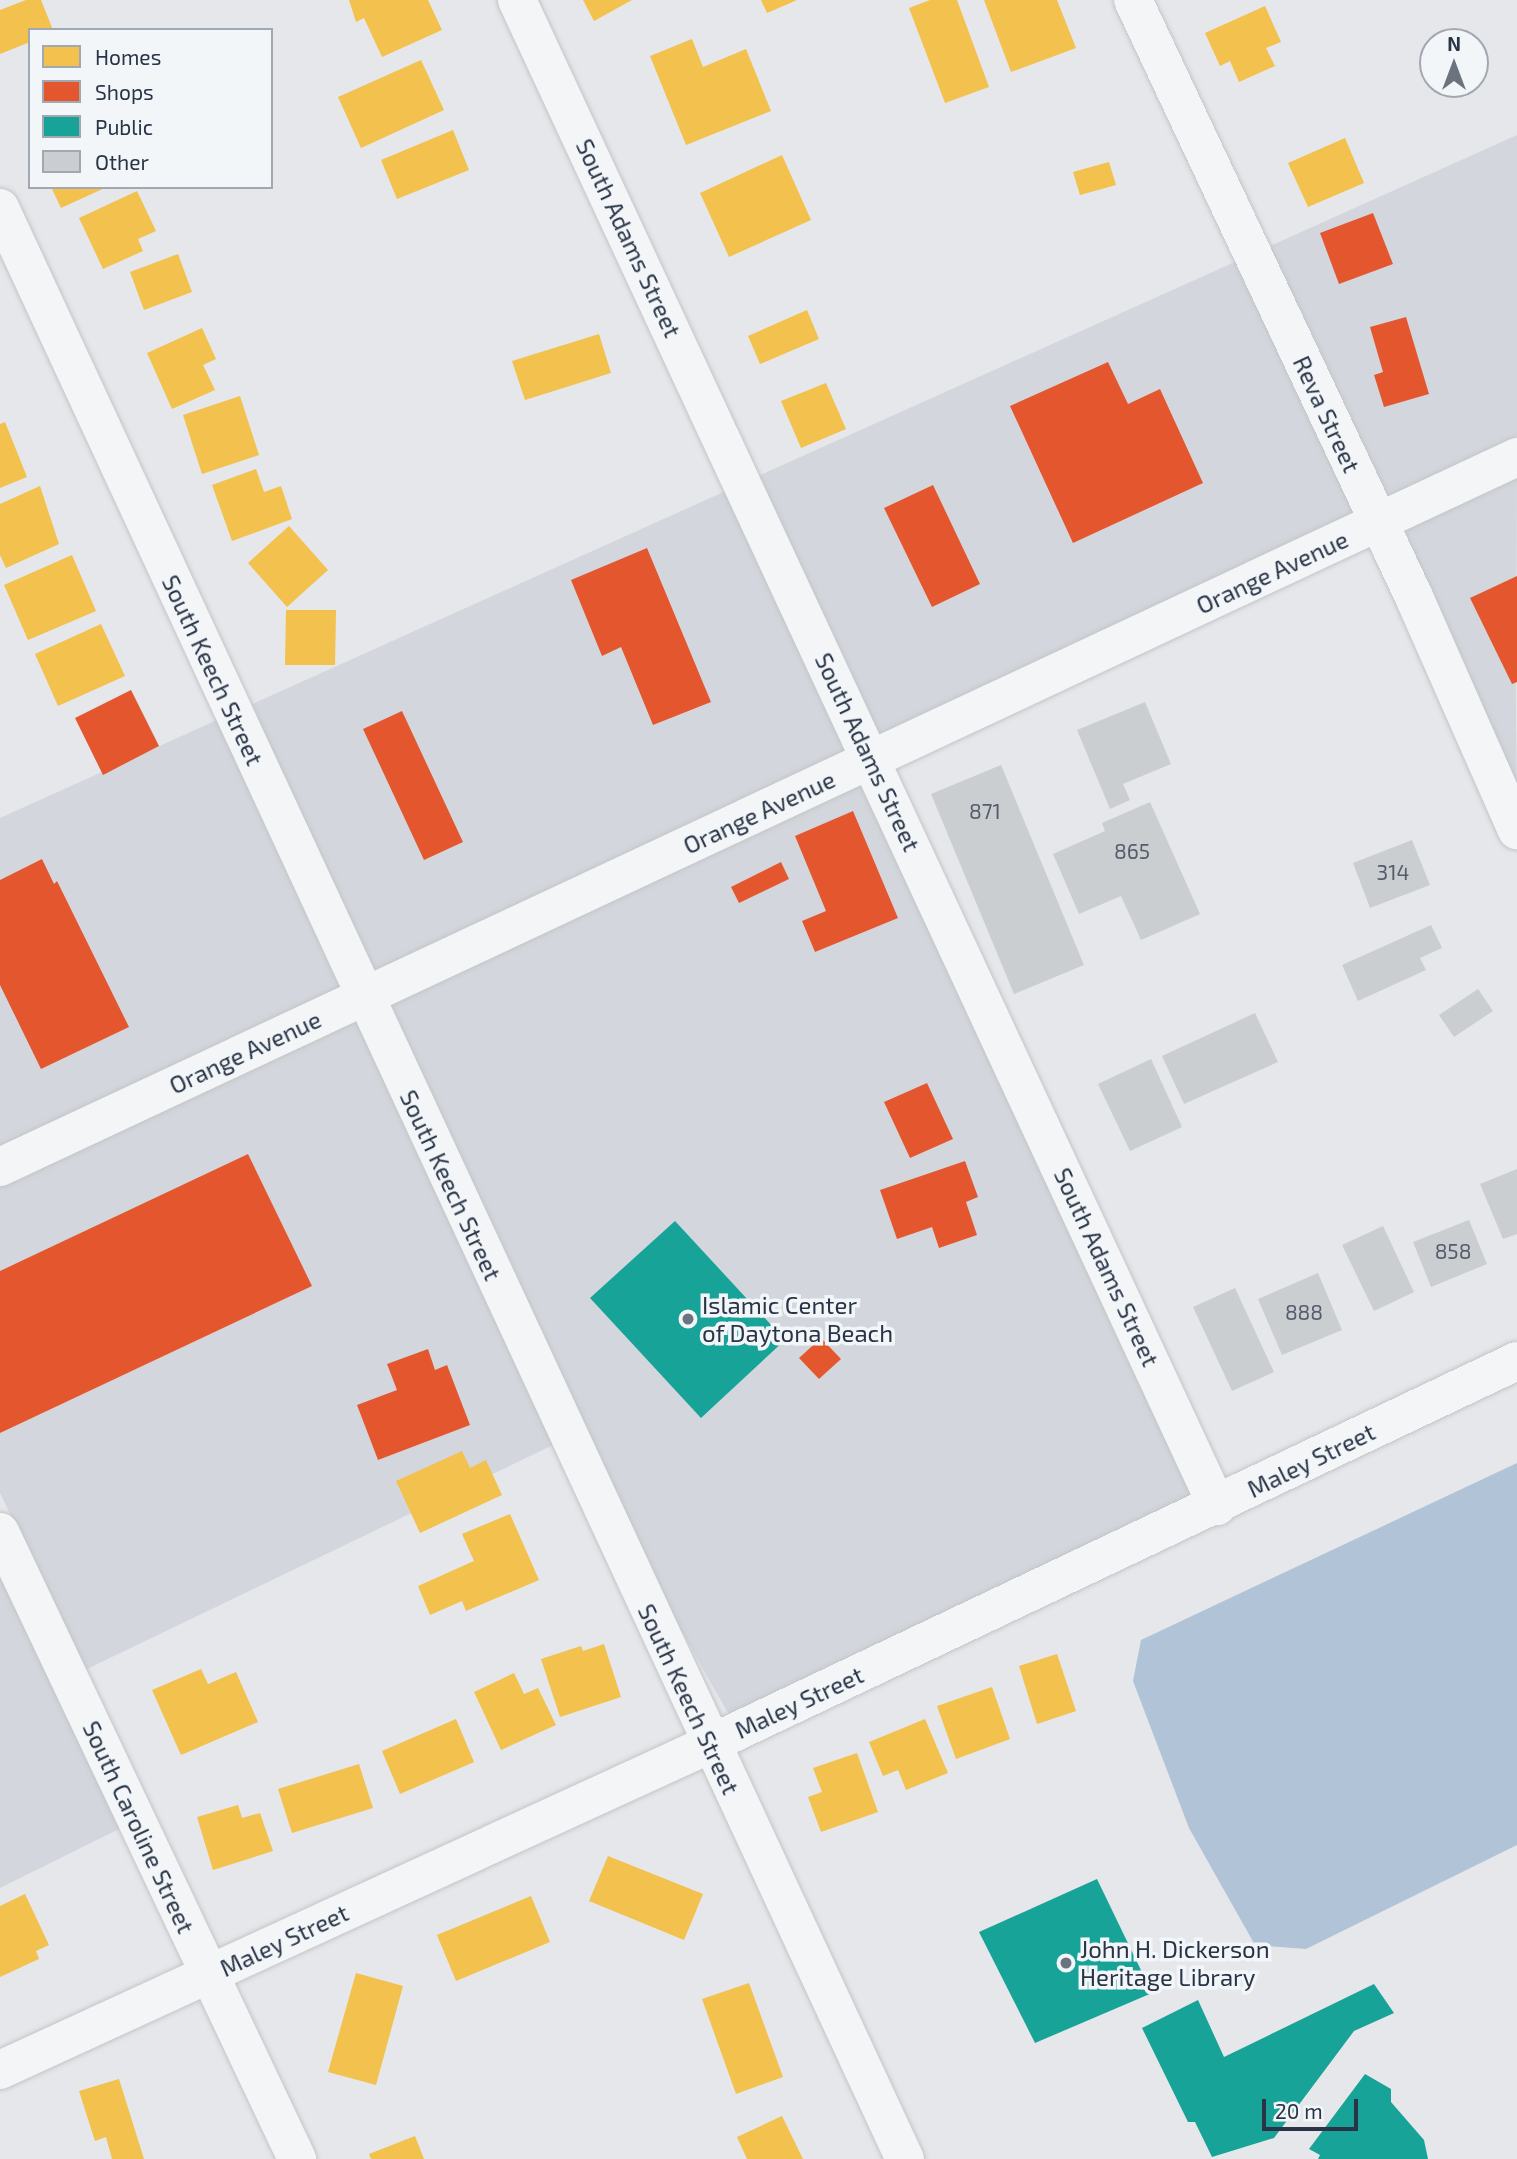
<!DOCTYPE html>
<html>
<head>
<meta charset="utf-8">
<style>
	body { margin:0 }
	#map { position:relative; width:1517px; height:2159px; overflow:hidden; background:#e5e7ea; font-family:"Exo 2",sans-serif }
	div>[style] { position:absolute }
	[style*='--x'] { left:calc(var(--x)*1px); top:calc(var(--y)*1px); width:calc(var(--w)*1px); rotate:calc(var(--a)*1deg) }
	.built>* { inset:0; background:#d3d7dd }
	.water>* { inset:0; background:#b1c3d7 }
	.homes>* { inset:0; background:#f2c14e }
	.shops>* { inset:0; background:#e4572e }
	.public>* { inset:0; background:#17a398 }
	.building>* { inset:0; background:#cbced1 }
	.roads { filter:drop-shadow(0 0 2px #c3c5c8) drop-shadow(0 0 2px #c3c5c8) }
	.minor>* { height:38px; margin:-19px; padding:0 19px; transform-origin:19px; border-radius:19px; background:#f4f5f7 }
	.dots>* { width:19px; height:19px; translate:-50% -50%; box-sizing:border-box; border:4px solid #f3f6f9; border-radius:50% }
	span { translate:-50% -50%; white-space:nowrap; text-align:center; line-height:1.15; -webkit-text-stroke:7px #f3f6f9; paint-order:stroke }
	.number-label { font-size:21px; color:#535c6a }
	.number-label span { -webkit-text-stroke-width:0 }
	.street-label { font-size:24px; color:#293446 }
	.poi-label { font-size:24px; color:#293446 }
	.left { translate:0 -50%; text-align:left }
	.legend { position:absolute; left:28px; top:28px; width:245px; height:161px; box-sizing:border-box; background:#f3f6f9; border:2px solid #a2a8b1; margin:0; padding:9px 12px; list-style:none; font-size:21px; color:#293446 }
	.legend li { display:flex; align-items:center; gap:14px; height:35px }
	.legend b { width:35px; border:2px solid #a2a8b1 }
	.north { position:absolute; left:1419px; top:28px; width:70px; height:70px; box-sizing:border-box; background:#f3f6f9; border:2px solid #a2a8b1; border-radius:50%; rotate:0deg; font-size:19px; font-weight:700; line-height:28px; text-align:center; color:#293446 }
	.north::after { content:''; display:block; margin:auto; width:24px; height:32px; background:#6b737f; clip-path:polygon(50% 0,100% 100%,50% 72%,0 100%) }
	.scale { position:absolute; left:1262px; top:2099px; width:96px; height:32px; box-sizing:border-box; border:4px solid #293446; border-top:0; padding-left:9px; font-size:21px; line-height:24px; white-space:nowrap; color:#293446; -webkit-text-stroke:5px #f3f6f9; paint-order:stroke }
</style>
</head>
<body>
<div id="map">
	<div class="built">
		<i style="clip-path:polygon(1517px 135px,1517px 436px,1385px 498px,1268px 247px)"></i>
		<i style="clip-path:polygon(1237px 261px,1354px 513px,880px 735px,758px 476px)"></i>
		<i style="clip-path:polygon(1517px 477px,1516px 722px,1517px 789px,1400px 531px)"></i>
		<i style="clip-path:polygon(728px 490px,849px 750px,371px 973px,248px 706px)"></i>
		<i style="clip-path:polygon(217px 720px,340px 988px,0 1147px,0 818px)"></i>
		<i style="clip-path:polygon(864px 783px,1194px 1496px,729px 1715px,650px 1575px,386px 1006px)"></i>
		<i style="clip-path:polygon(356px 1021px,553px 1445px,85px 1670px,95px 1694px,0 1493px,0 1187px)"></i>
		<i style="clip-path:polygon(0 1572px,121px 1828px,0 1888px)"></i>
	</div>
	<div class="water">
		<i style="clip-path:polygon(1517px 1463px,1517px 1845px,1306px 1949px,1255px 1945px,1189px 1828px,1133px 1681px,1141px 1640px)"></i>
	</div>
	<div class="homes">
		<i style="clip-path:polygon(26px 0,41px 0,53px 30px,30px 30px,30px 42px,0 54px,0 10px)"></i>
		<i style="clip-path:polygon(349px 0,428px 0,442px 30px,382px 57px,364px 18px,356px 22px)"></i>
		<i style="clip-path:polygon(583px 0,632px 0,594px 21px)"></i>
		<i style="clip-path:polygon(761px 0,797px 0,767px 13px)"></i>
		<i style="clip-path:polygon(930px 0,957px 0,989px 87px,945px 103px,909px 8px)"></i>
		<i style="clip-path:polygon(984px 0,1057px 0,1076px 48px,1011px 72px)"></i>
		<i style="clip-path:polygon(1265px 6px,1281px 42px,1266px 48px,1275px 66px,1239px 82px,1230px 61px,1220px 66px,1205px 33px)"></i>
		<i style="clip-path:polygon(692px 39px,703px 67px,746px 49px,771px 111px,686px 145px,650px 56px)"></i>
		<i style="clip-path:polygon(421px 60px,444px 110px,361px 148px,338px 97px)"></i>
		<i style="clip-path:polygon(453px 130px,469px 170px,397px 199px,381px 160px)"></i>
		<i style="clip-path:polygon(1345px 138px,1364px 183px,1308px 207px,1288px 163px)"></i>
		<i style="clip-path:polygon(782px 155px,811px 220px,729px 257px,700px 193px)"></i>
		<i style="clip-path:polygon(1109px 162px,1116px 185px,1080px 195px,1073px 172px)"></i>
		<i style="clip-path:polygon(51px 187px,107px 187px,61px 208px)"></i>
		<i style="clip-path:polygon(137px 191px,156px 231px,138px 239px,143px 251px,103px 269px,79px 218px)"></i>
		<i style="clip-path:polygon(178px 254px,192px 292px,144px 310px,130px 272px)"></i>
		<i style="clip-path:polygon(807px 310px,819px 339px,760px 364px,748px 336px)"></i>
		<i style="clip-path:polygon(202px 328px,216px 359px,203px 365px,215px 390px,172px 409px,147px 353px)"></i>
		<i style="clip-path:polygon(599px 334px,611px 373px,525px 400px,512px 361px)"></i>
		<i style="clip-path:polygon(826px 383px,846px 429px,801px 448px,781px 401px)"></i>
		<i style="clip-path:polygon(240px 396px,259px 455px,202px 474px,183px 415px)"></i>
		<i style="clip-path:polygon(5px 422px,27px 477px,0 488px,0 424px)"></i>
		<i style="clip-path:polygon(256px 469px,264px 492px,281px 486px,292px 519px,232px 541px,212px 485px)"></i>
		<i style="clip-path:polygon(40px 486px,59px 544px,6px 568px,0 555px,0 504px)"></i>
		<i style="clip-path:polygon(289px 526px,328px 570px,287px 607px,248px 563px)"></i>
		<i style="clip-path:polygon(72px 555px,96px 611px,28px 640px,4px 585px)"></i>
		<i style="clip-path:polygon(286px 610px,336px 610px,335px 665px,285px 665px)"></i>
		<i style="clip-path:polygon(101px 624px,125px 676px,58px 706px,35px 654px)"></i>
		<i style="clip-path:polygon(462px 1451px,470px 1468px,486px 1460px,502px 1495px,420px 1533px,396px 1481px)"></i>
		<i style="clip-path:polygon(510px 1514px,539px 1580px,466px 1611px,462px 1601px,430px 1615px,418px 1586px,474px 1561px,462px 1534px)"></i>
		<i style="clip-path:polygon(604px 1644px,621px 1697px,560px 1717px,541px 1659px,581px 1646px,583px 1651px)"></i>
		<i style="clip-path:polygon(1057px 1654px,1076px 1711px,1037px 1724px,1019px 1666px)"></i>
		<i style="clip-path:polygon(201px 1669px,208px 1684px,236px 1672px,258px 1722px,181px 1755px,152px 1690px)"></i>
		<i style="clip-path:polygon(514px 1673px,524px 1694px,538px 1688px,556px 1725px,501px 1750px,474px 1692px)"></i>
		<i style="clip-path:polygon(992px 1687px,1010px 1739px,956px 1759px,937px 1706px)"></i>
		<i style="clip-path:polygon(456px 1719px,474px 1762px,400px 1794px,382px 1751px)"></i>
		<i style="clip-path:polygon(925px 1719px,948px 1773px,906px 1790px,898px 1770px,883px 1776px,869px 1742px)"></i>
		<i style="clip-path:polygon(857px 1753px,878px 1812px,821px 1832px,808px 1797px,822px 1792px,813px 1768px)"></i>
		<i style="clip-path:polygon(359px 1764px,373px 1808px,292px 1833px,278px 1789px)"></i>
		<i style="clip-path:polygon(238px 1805px,242px 1818px,260px 1813px,273px 1851px,213px 1870px,197px 1817px)"></i>
		<i style="clip-path:polygon(608px 1856px,703px 1894px,684px 1940px,589px 1901px)"></i>
		<i style="clip-path:polygon(25px 1894px,49px 1945px,36px 1951px,39px 1959px,0 1977px,0 1906px)"></i>
		<i style="clip-path:polygon(531px 1896px,550px 1942px,456px 1981px,437px 1935px)"></i>
		<i style="clip-path:polygon(356px 1973px,403px 1986px,376px 2085px,328px 2072px)"></i>
		<i style="clip-path:polygon(749px 1983px,783px 2077px,736px 2094px,702px 1999px)"></i>
		<i style="clip-path:polygon(119px 2079px,144px 2159px,112px 2159px,106px 2137px,95px 2141px,79px 2091px)"></i>
		<i style="clip-path:polygon(782px 2116px,803px 2159px,747px 2159px,737px 2137px)"></i>
		<i style="clip-path:polygon(415px 2136px,424px 2159px,371px 2159px,369px 2154px)"></i>
	</div>
	<div class="shops">
		<i style="clip-path:polygon(1373px 213px,1393px 264px,1339px 284px,1320px 233px)"></i>
		<i style="clip-path:polygon(1406px 317px,1429px 394px,1384px 407px,1374px 375px,1383px 372px,1370px 327px)"></i>
		<i style="clip-path:polygon(1108px 362px,1128px 404px,1160px 389px,1203px 483px,1073px 543px,1010px 406px)"></i>
		<i style="clip-path:polygon(933px 485px,980px 584px,932px 607px,884px 508px)"></i>
		<i style="clip-path:polygon(647px 548px,711px 702px,653px 725px,621px 647px,602px 656px,571px 580px)"></i>
		<i style="clip-path:polygon(1517px 576px,1517px 682px,1512px 684px,1470px 598px)"></i>
		<i style="clip-path:polygon(131px 690px,159px 746px,103px 775px,75px 718px)"></i>
		<i style="clip-path:polygon(402px 711px,463px 842px,424px 860px,363px 729px)"></i>
		<i style="clip-path:polygon(853px 811px,898px 918px,815px 952px,802px 921px,826px 911px,795px 836px)"></i>
		<i style="clip-path:polygon(42px 859px,54px 884px,57px 881px,129px 1027px,41px 1069px,0 985px,0 880px)"></i>
		<i style="clip-path:polygon(781px 862px,789px 879px,739px 903px,731px 887px)"></i>
		<i style="clip-path:polygon(927px 1083px,953px 1139px,910px 1158px,884px 1102px)"></i>
		<i style="clip-path:polygon(248px 1154px,312px 1286px,0 1433px,0 1271px)"></i>
		<i style="clip-path:polygon(965px 1161px,978px 1197px,966px 1202px,977px 1235px,939px 1248px,932px 1227px,897px 1239px,880px 1190px)"></i>
		<i style="clip-path:polygon(821px 1338px,841px 1359px,819px 1379px,799px 1358px)"></i>
		<i style="clip-path:polygon(428px 1349px,435px 1370px,447px 1365px,470px 1425px,378px 1460px,357px 1405px,397px 1390px,387px 1364px)"></i>
	</div>
	<div class="public">
		<i style="clip-path:polygon(675px 1221px,785px 1340px,701px 1418px,590px 1298px)"></i>
		<i style="clip-path:polygon(1097px 1879px,1152px 1993px,1035px 2043px,979px 1932px)"></i>
		<i style="clip-path:polygon(1374px 1984px,1394px 2013px,1354px 2031px,1274px 2138px,1212px 2157px,1195px 2122px,1188px 2122px,1142px 2028px,1198px 2000px,1224px 2057px)"></i>
		<i style="clip-path:polygon(1365px 2074px,1391px 2089px,1391px 2102px,1424px 2140px,1428px 2159px,1318px 2159px,1320px 2155px,1309px 2149px)"></i>
	</div>
	<div class="building">
		<i style="clip-path:polygon(1145px 702px,1171px 764px,1123px 784px,1130px 800px,1110px 809px,1077px 730px)"></i>
		<i style="clip-path:polygon(1001px 765px,1084px 965px,1014px 994px,931px 794px)"></i>
		<i style="clip-path:polygon(1150px 802px,1200px 914px,1141px 940px,1121px 896px,1079px 914px,1053px 854px,1105px 831px,1102px 823px)"></i>
		<i style="clip-path:polygon(1412px 840px,1430px 885px,1370px 908px,1353px 863px)"></i>
		<i style="clip-path:polygon(1431px 925px,1442px 948px,1420px 958px,1426px 970px,1358px 1001px,1342px 965px)"></i>
		<i style="clip-path:polygon(1478px 989px,1493px 1011px,1454px 1037px,1439px 1015px)"></i>
		<i style="clip-path:polygon(1255px 1013px,1278px 1062px,1184px 1104px,1162px 1056px)"></i>
		<i style="clip-path:polygon(1151px 1059px,1182px 1127px,1130px 1151px,1098px 1084px)"></i>
		<i style="clip-path:polygon(1517px 1169px,1517px 1234px,1503px 1239px,1480px 1184px)"></i>
		<i style="clip-path:polygon(1469px 1220px,1487px 1264px,1431px 1287px,1413px 1242px)"></i>
		<i style="clip-path:polygon(1383px 1226px,1414px 1292px,1374px 1311px,1342px 1245px)"></i>
		<i style="clip-path:polygon(1318px 1273px,1342px 1330px,1282px 1355px,1258px 1299px)"></i>
		<i style="clip-path:polygon(1235px 1288px,1274px 1372px,1232px 1391px,1193px 1307px)"></i>
	</div>
	<div class="roads">
		<div class="minor">
			<i style="--x:517;--y:0;--w:1661;--a:65.07"></i>
			<i style="--x:1133;--y:0;--w:660;--a:64.79"></i>
			<i style="--x:1414;--y:597;--w:255;--a:66.2"></i>
			<i style="--x:0;--y:208;--w:2151;--a:65.12"></i>
			<i style="--x:0;--y:1167;--w:1675;--a:-25.08"></i>
			<i style="--x:0;--y:1532;--w:694;--a:64.65"></i>
			<i style="--x:0;--y:2070;--w:781;--a:-24.66"></i>
			<i style="--x:710;--y:1744;--w:893;--a:-25.39"></i>
		</div>
	</div>
	<div class="dots">
		<i style="left:688px;top:1319px;background:#6b737f"></i>
		<i style="left:1066px;top:1963px;background:#6b737f"></i>
	</div>
	<div class="number-label">
		<span style="left:985px;top:811px">871</span>
		<span style="left:1132px;top:851px">865</span>
		<span style="left:1393px;top:872px">314</span>
		<span style="left:1453px;top:1251px">858</span>
		<span style="left:1304px;top:1312px">888</span>
	</div>
	<div class="street-label">
		<span style="left:629px;top:238px;rotate:65deg">South Adams Street</span>
		<span style="left:1327px;top:414px;rotate:65deg">Reva Street</span>
		<span style="left:1272px;top:572px;rotate:-25deg">Orange Avenue</span>
		<span style="left:213px;top:670px;rotate:65deg">South Keech Street</span>
		<span style="left:868px;top:752px;rotate:65deg">South Adams Street</span>
		<span style="left:759px;top:812px;rotate:-25deg">Orange Avenue</span>
		<span style="left:245px;top:1052px;rotate:-25deg">Orange Avenue</span>
		<span style="left:451px;top:1185px;rotate:65deg">South Keech Street</span>
		<span style="left:1107px;top:1267px;rotate:65deg">South Adams Street</span>
		<span style="left:1311px;top:1460px;rotate:-26deg">Maley Street</span>
		<span style="left:689px;top:1699px;rotate:65deg">South Keech Street</span>
		<span style="left:799px;top:1702px;rotate:-25deg">Maley Street</span>
		<span style="left:139px;top:1827px;rotate:65deg">South Caroline Street</span>
		<span style="left:284px;top:1940px;rotate:-25deg">Maley Street</span>
	</div>
	<div class="poi-label">
		<span class="left" style="left:702px;top:1319px">Islamic Center<br>of Daytona Beach</span>
		<span class="left" style="left:1080px;top:1963px">John H. Dickerson<br>Heritage Library</span>
	</div>
	<ul class="legend">
	<li><b style="height:19px;background:#f2c14e"></b>Homes</li>
	<li><b style="height:19px;background:#e4572e"></b>Shops</li>
	<li><b style="height:19px;background:#17a398"></b>Public</li>
	<li><b style="height:19px;background:#cbced1"></b>Other</li>
	</ul>
	<div class="north">N</div>
	<div class="scale">20 m</div>
</div>
</body>
</html>
